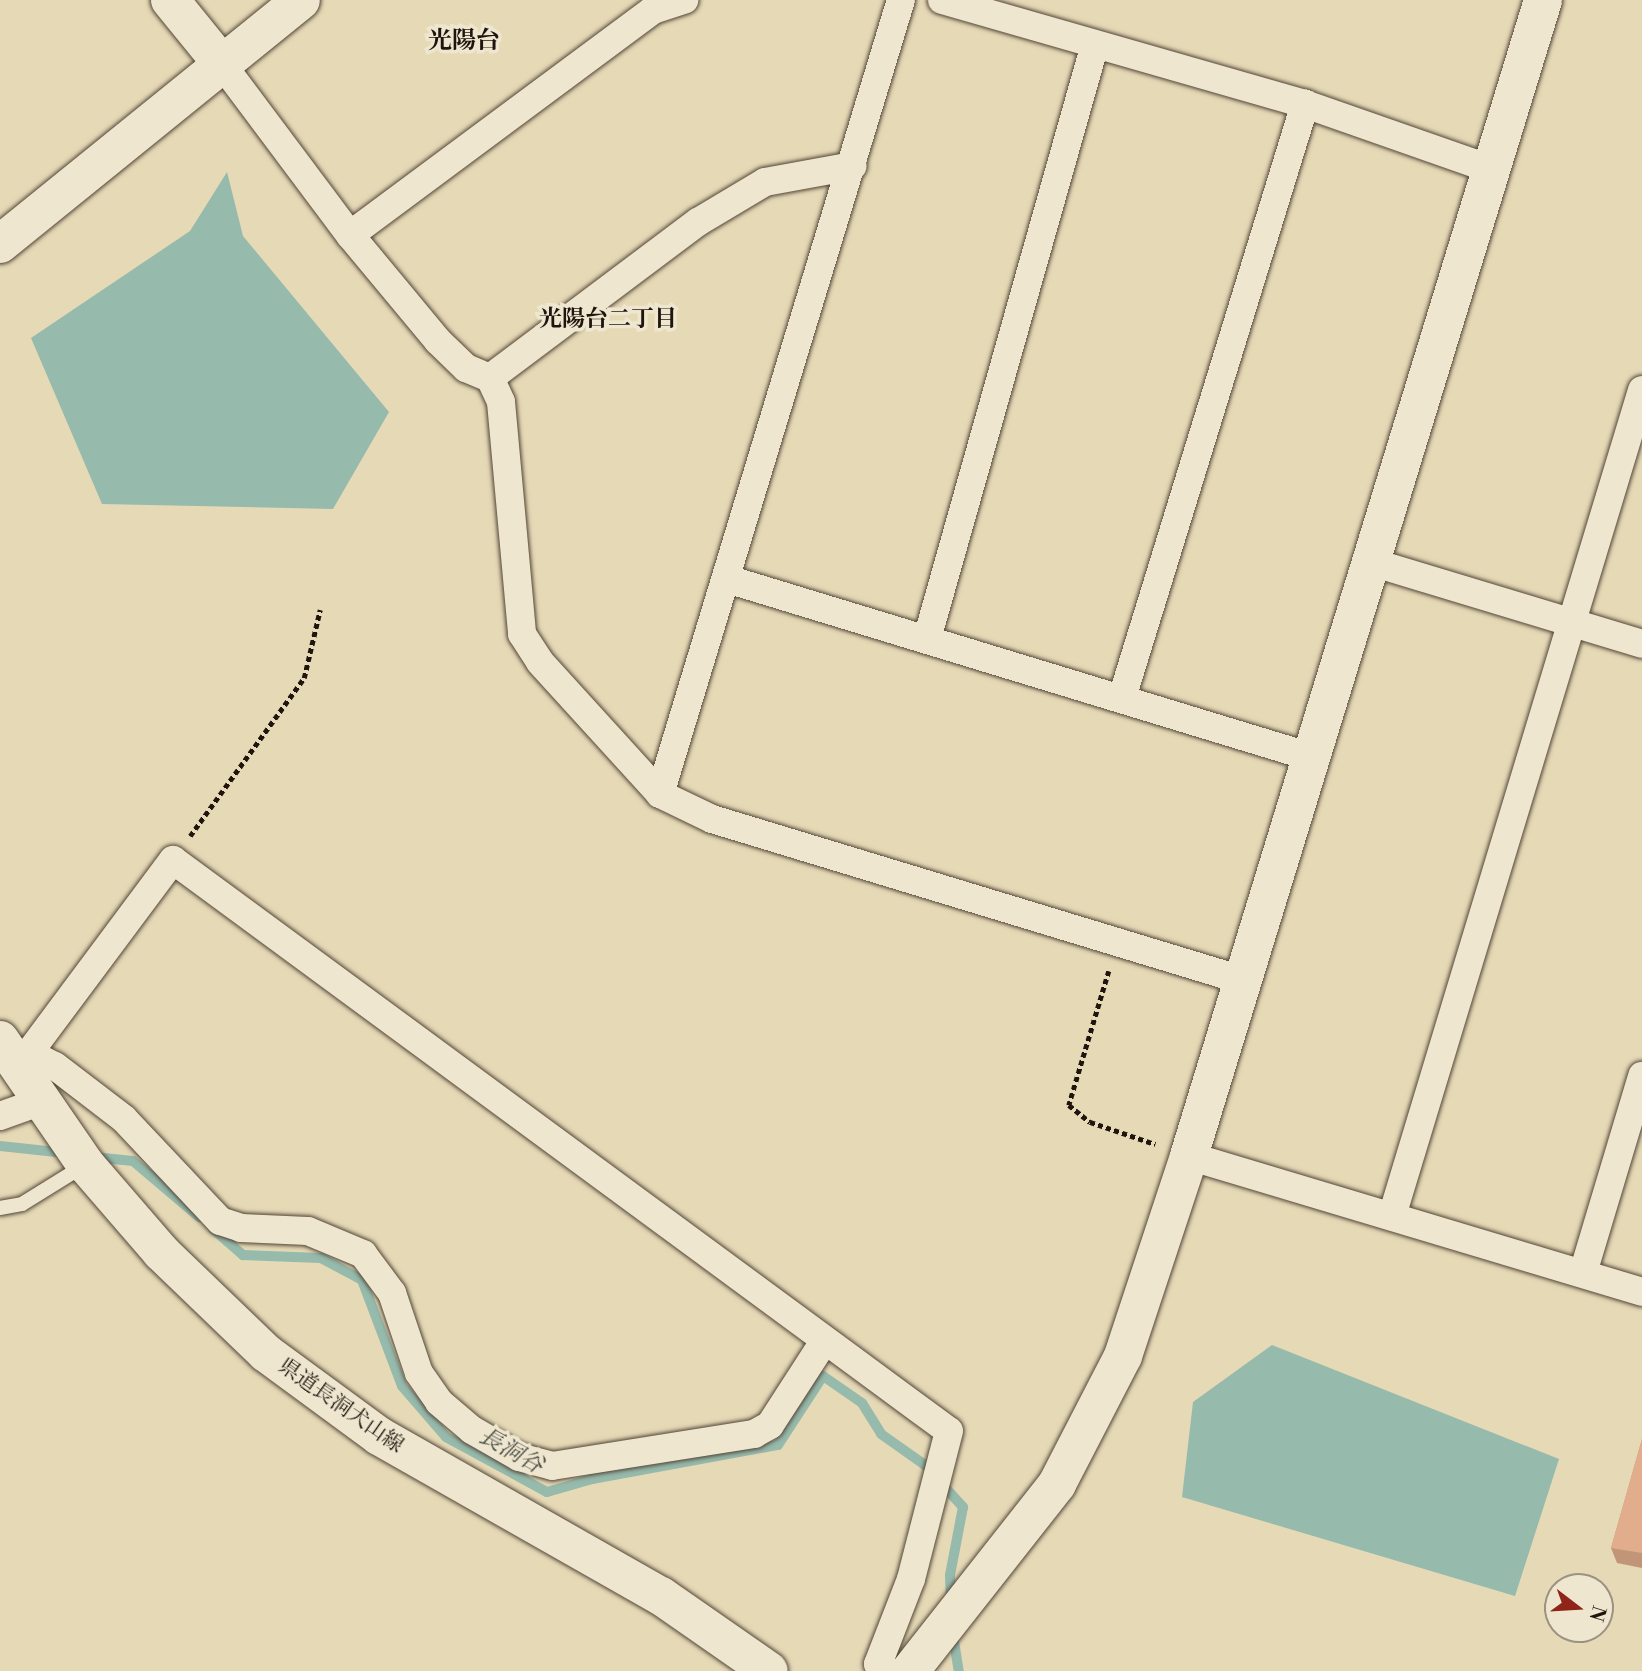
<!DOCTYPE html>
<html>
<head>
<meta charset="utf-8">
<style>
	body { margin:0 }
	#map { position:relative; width:1642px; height:1671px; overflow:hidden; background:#e6d9b6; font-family:"Libre Bodoni","Noto Serif JP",serif }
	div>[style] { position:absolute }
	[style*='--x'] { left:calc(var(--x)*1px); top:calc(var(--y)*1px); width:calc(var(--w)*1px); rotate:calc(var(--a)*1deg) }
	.water>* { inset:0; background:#96baac }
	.stream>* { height:10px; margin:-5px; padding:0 5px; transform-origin:5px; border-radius:5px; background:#96baac }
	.path>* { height:4.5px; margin-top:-2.25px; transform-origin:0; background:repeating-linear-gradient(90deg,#20150e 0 5px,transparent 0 8.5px) }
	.roads { filter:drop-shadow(0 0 2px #524638) drop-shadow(0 0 2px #524638) }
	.lane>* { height:14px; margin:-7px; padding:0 7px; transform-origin:7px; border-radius:7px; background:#efe6d0 }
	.street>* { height:28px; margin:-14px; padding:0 14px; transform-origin:14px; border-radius:14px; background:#efe6d0 }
	.secondary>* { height:38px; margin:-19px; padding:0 19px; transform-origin:19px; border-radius:19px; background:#efe6d0 }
	.wall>* { inset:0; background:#c29579 }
	.building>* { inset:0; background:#e2ad8d }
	span { translate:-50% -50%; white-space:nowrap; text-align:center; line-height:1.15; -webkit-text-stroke:7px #efe6d0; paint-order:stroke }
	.street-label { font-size:21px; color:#20150e }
	.neighbourhood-label { font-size:23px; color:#20150e; font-weight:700 }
	.water-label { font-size:23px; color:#494f45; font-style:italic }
	.quarter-label { font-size:24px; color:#20150e; font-weight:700 }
	.north { position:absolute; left:1544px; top:1573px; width:70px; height:70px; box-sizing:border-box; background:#efe6d0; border:2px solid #9c9282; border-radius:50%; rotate:107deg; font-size:19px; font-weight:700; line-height:28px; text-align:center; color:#20150e }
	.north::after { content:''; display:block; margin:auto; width:24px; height:32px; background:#8f2418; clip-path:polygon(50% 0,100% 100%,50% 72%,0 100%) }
</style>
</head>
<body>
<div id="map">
	<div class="water">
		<i style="clip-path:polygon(227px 172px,243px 236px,389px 412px,333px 509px,102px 504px,31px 338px,190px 231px)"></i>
		<i style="clip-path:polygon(1272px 1345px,1559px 1459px,1515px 1596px,1182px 1497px,1193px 1402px)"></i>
	</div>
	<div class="stream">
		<i style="--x:0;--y:1146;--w:66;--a:6.1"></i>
		<i style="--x:94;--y:1157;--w:39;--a:6"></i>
		<i style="--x:133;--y:1161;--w:87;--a:40.3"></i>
		<i style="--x:213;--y:1229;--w:40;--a:41"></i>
		<i style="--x:243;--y:1255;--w:78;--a:2.2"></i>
		<i style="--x:321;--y:1258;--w:47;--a:28.2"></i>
		<i style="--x:362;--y:1280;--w:113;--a:69.3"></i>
		<i style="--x:402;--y:1386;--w:67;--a:49.2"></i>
		<i style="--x:446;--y:1437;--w:115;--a:28.6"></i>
		<i style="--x:547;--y:1492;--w:47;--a:-16.1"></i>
		<i style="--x:592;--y:1479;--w:189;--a:-10.4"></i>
		<i style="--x:778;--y:1445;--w:82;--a:-56.9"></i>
		<i style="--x:823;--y:1376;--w:47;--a:34.7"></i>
		<i style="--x:862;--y:1403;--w:36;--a:58"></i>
		<i style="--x:881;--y:1434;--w:54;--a:35.2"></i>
		<i style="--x:925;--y:1465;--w:57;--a:47.9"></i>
		<i style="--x:963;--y:1507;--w:69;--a:100.8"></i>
		<i style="--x:950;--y:1575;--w:24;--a:88"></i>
		<i style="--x:953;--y:1635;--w:36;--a:81"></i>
	</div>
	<div class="path">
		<i style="--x:190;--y:836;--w:195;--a:-54.2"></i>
		<i style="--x:304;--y:678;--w:70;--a:-76.8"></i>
		<i style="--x:1109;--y:971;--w:140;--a:106.6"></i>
		<i style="--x:1069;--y:1105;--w:27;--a:39"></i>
		<i style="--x:1090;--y:1122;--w:69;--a:18.7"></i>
	</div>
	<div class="roads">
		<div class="lane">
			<i style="--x:0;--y:1208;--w:22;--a:-10"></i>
			<i style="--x:22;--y:1204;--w:74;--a:-31.8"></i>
		</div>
		<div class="street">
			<i style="--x:942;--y:0;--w:378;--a:16"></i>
			<i style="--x:1305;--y:104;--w:197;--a:19.3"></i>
			<i style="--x:222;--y:64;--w:214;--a:53.2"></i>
			<i style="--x:350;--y:235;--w:138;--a:50.3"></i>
			<i style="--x:438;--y:341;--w:39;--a:44"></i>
			<i style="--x:466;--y:368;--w:26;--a:23"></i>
			<i style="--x:490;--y:378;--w:26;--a:65"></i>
			<i style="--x:501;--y:402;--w:233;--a:84.8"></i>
			<i style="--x:522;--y:634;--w:33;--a:57"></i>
			<i style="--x:540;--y:662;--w:178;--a:47.7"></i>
			<i style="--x:660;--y:794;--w:58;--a:25.7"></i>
			<i style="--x:712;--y:819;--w:554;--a:16.9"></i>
			<i style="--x:350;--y:235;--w:377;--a:-36.6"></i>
			<i style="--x:653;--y:10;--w:33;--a:-18"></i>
			<i style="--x:490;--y:378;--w:260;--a:-36.9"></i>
			<i style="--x:698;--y:222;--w:78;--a:-30.8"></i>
			<i style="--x:765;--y:182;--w:89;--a:-10.3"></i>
			<i style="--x:1371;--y:562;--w:283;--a:16.8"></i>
			<i style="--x:727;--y:579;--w:611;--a:16.95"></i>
			<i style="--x:927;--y:639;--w:618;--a:-74.23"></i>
			<i style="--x:1122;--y:698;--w:622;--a:-72.88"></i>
			<i style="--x:660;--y:794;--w:830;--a:-73.12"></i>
			<i style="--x:29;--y:1053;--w:29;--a:27"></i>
			<i style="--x:55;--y:1066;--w:87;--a:37.5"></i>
			<i style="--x:124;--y:1119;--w:140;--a:46.7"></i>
			<i style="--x:220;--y:1221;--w:22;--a:18"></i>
			<i style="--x:241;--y:1228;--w:67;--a:2.6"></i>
			<i style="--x:308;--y:1231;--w:60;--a:22.7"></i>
			<i style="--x:363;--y:1254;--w:49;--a:53.4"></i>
			<i style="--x:392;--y:1293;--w:84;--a:71.4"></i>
			<i style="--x:419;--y:1373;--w:35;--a:55"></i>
			<i style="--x:439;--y:1402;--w:43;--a:40.3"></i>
			<i style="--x:472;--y:1430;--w:54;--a:29.9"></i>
			<i style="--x:519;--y:1457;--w:34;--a:15"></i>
			<i style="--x:552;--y:1466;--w:205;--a:-9"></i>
			<i style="--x:754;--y:1434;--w:18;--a:-29"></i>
			<i style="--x:770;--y:1425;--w:101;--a:-57.1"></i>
			<i style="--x:20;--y:1065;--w:256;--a:-53.3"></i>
			<i style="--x:173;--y:860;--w:963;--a:36.35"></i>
			<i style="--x:949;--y:1431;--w:153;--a:104.4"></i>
			<i style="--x:911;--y:1579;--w:91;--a:111.2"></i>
			<i style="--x:878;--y:1664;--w:12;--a:35"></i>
			<i style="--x:0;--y:1116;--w:48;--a:-19.6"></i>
			<i style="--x:1189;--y:1156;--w:473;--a:16.7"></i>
			<i style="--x:1392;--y:1216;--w:863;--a:-73.16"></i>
			<i style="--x:1583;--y:1273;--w:206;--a:-73.3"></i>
		</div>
		<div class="secondary">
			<i style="--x:170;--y:0;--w:82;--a:50.9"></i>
			<i style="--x:0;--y:244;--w:387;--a:-39"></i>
			<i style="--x:0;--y:1040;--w:152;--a:55.5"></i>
			<i style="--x:86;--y:1165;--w:115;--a:49.2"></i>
			<i style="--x:161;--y:1252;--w:146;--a:43.9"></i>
			<i style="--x:266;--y:1353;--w:140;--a:36.3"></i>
			<i style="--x:379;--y:1436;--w:324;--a:29.6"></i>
			<i style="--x:661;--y:1596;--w:131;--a:34.8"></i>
			<i style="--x:910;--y:1671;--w:238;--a:-51.8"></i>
			<i style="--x:1057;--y:1484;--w:144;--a:-62.7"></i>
			<i style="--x:1123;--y:1356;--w:211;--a:-71.7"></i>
			<i style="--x:1189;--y:1156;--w:1209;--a:-72.97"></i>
		</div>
	</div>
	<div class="wall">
		<i style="clip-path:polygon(1642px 1439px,1642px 1568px,1617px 1563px,1611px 1548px)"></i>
	</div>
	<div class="building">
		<i style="clip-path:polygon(1642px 1439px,1642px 1553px,1611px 1548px)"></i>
	</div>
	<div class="street-label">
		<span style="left:341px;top:1406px;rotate:35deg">県道長洞犬山線</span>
	</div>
	<div class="neighbourhood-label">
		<span style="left:608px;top:319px">光陽台二丁目</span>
	</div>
	<div class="water-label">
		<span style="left:511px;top:1451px;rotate:29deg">長洞谷</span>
	</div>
	<div class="quarter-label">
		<span style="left:464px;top:42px">光陽台</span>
	</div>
	<div class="north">N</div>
</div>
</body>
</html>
